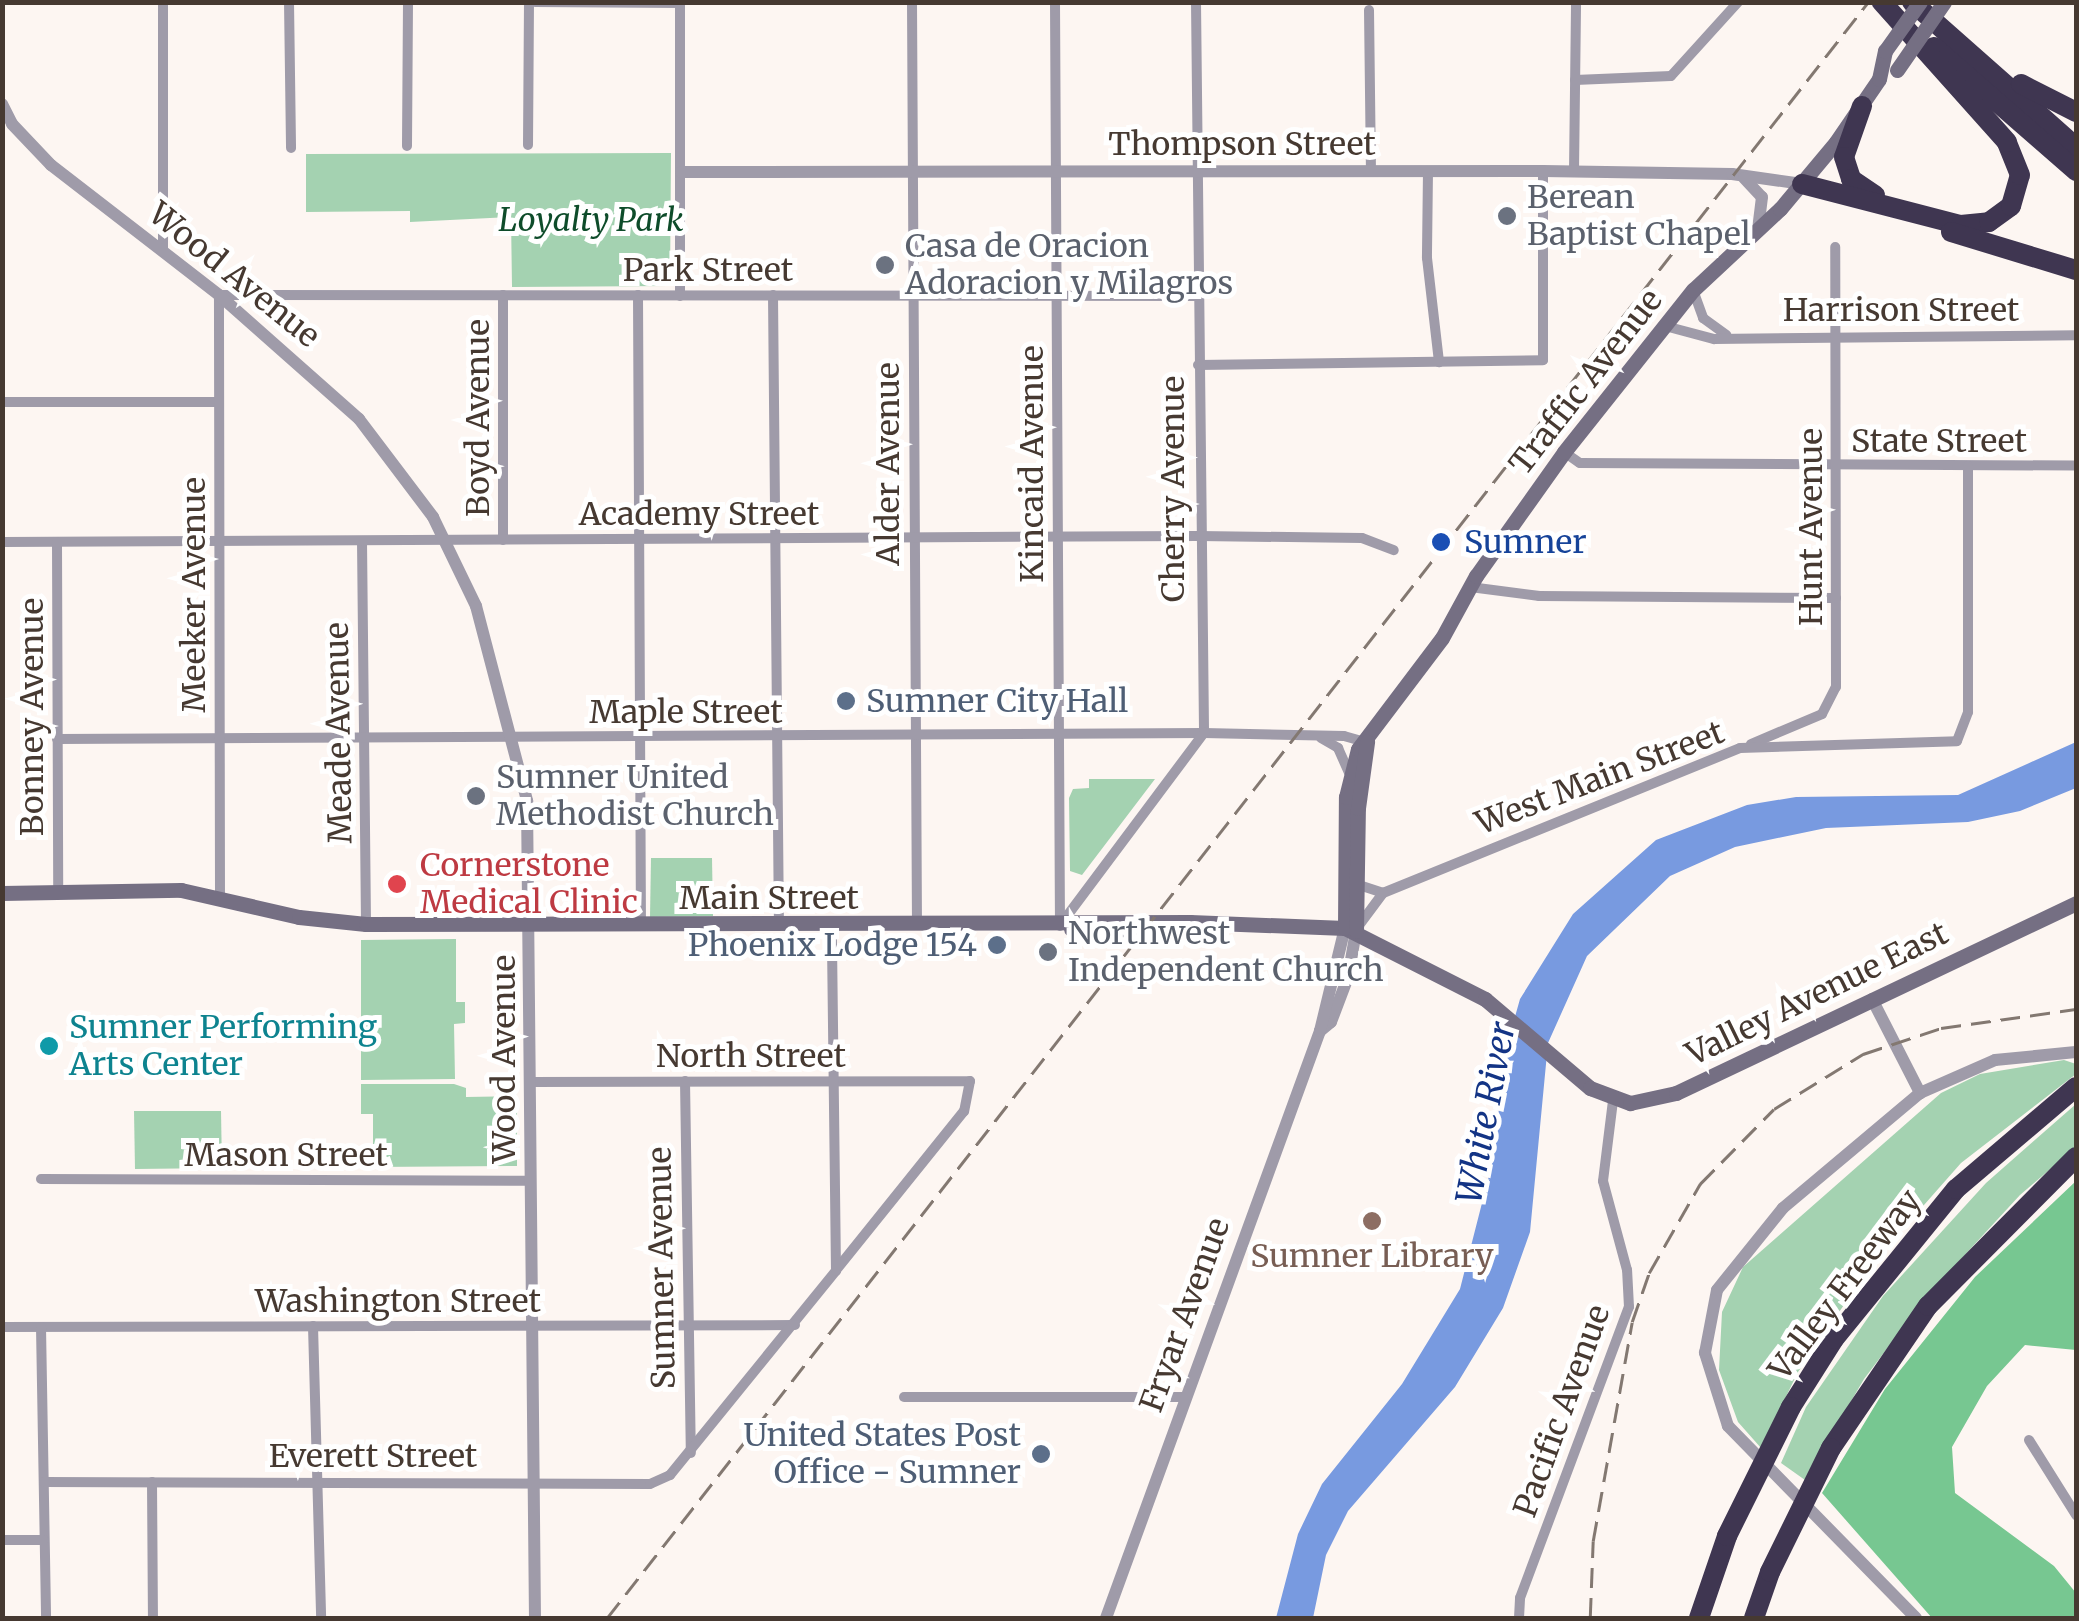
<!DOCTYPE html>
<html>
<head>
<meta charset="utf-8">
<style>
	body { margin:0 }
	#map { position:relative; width:2079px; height:1621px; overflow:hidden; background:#fdf6f2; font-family:Merriweather,serif }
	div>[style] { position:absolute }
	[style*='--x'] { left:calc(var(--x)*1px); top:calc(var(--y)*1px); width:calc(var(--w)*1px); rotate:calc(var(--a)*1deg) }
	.green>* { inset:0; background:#a4d2b1 }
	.forest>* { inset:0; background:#77c791 }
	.water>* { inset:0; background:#789ae0 }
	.minor>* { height:10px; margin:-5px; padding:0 5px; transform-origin:5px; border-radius:5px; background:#9f9ba9 }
	.tertiary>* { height:12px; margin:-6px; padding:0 6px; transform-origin:6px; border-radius:6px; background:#9f9ba9 }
	.secondary>* { height:15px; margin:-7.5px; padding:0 7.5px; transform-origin:7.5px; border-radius:7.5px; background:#756f83 }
	.motorway>* { height:20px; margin:-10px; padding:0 10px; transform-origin:10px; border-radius:10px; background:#3f3651 }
	.rail>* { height:2.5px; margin-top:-1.25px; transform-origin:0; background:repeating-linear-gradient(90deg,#837871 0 20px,transparent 0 30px) }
	.secondary-bridge>* { height:15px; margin:-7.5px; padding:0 7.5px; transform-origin:7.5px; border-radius:7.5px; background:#756f83 }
	.motorway-bridge>* { height:20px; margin:-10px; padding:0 10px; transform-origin:10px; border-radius:10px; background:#3f3651 }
	.dots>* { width:28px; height:28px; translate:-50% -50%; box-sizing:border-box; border:5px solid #fff; border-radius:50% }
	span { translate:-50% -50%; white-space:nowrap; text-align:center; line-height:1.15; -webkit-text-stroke:10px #fff; paint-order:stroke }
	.street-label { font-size:32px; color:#463931 }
	.worship-label { font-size:32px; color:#5b616d }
	.left { translate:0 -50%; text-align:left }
	.park-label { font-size:32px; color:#0e4c2a; font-style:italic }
	.transit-label { font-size:32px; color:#164399 }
	.service-label { font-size:32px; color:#4e5e75 }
	.right { translate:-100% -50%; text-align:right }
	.health-label { font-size:32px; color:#be3a42 }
	.culture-label { font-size:32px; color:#0d838f }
	.education-label { font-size:32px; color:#785e54 }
	.water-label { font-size:35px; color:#133485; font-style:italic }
	.frame { position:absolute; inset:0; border:5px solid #463931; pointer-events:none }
</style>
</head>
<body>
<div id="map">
	<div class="green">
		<i style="clip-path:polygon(671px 153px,670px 286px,512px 287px,511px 217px,410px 222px,410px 211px,306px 212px,306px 154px)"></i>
		<i style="clip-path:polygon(1089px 779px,1155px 779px,1082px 875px,1070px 871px,1069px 798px,1073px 789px,1089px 788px)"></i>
		<i style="clip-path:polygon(651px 858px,712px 858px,713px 916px,650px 917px)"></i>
		<i style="clip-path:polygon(456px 939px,456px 1002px,465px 1002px,465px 1023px,454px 1024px,455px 1079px,361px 1080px,361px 940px)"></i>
		<i style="clip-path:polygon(2064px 1060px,2076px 1064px,2076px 1074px,1961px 1163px,1872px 1264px,1798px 1372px,1761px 1448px,1738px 1422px,1719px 1370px,1722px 1312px,1743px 1267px,1941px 1093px,1980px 1074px)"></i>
		<i style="clip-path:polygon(361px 1084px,454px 1084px,466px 1088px,466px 1097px,517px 1096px,517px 1166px,373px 1167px,373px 1114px,361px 1114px)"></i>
		<i style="clip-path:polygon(2076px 1104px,2076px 1147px,2020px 1195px,1926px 1297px,1864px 1379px,1805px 1480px,1781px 1463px,1806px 1407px,1883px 1296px,1986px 1183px)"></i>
		<i style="clip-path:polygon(134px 1111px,221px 1111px,222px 1168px,135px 1169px)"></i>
	</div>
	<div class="forest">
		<i style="clip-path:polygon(2076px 1181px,2076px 1350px,2025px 1345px,1987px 1386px,1952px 1447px,1955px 1493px,2054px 1566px,2076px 1593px,2076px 1618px,1932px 1618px,1822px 1493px,1885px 1389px,1975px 1277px)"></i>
	</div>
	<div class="water">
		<i style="clip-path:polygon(2076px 742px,2076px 788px,2020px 811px,1968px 822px,1826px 828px,1735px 847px,1670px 876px,1587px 956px,1548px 1043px,1530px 1232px,1503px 1308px,1455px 1387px,1348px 1511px,1326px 1555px,1313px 1618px,1276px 1618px,1298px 1534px,1322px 1484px,1402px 1384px,1460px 1289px,1492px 1164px,1507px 1045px,1520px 999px,1573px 914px,1656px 840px,1747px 805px,1796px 797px,1958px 795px)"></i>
	</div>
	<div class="minor">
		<i style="--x:163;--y:2;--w:250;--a:90"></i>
		<i style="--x:289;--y:2;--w:146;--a:89.2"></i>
		<i style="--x:535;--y:2;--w:145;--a:0.4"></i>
		<i style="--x:912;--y:2;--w:923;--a:89.69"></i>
		<i style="--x:1055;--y:2;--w:924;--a:89.69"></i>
		<i style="--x:1196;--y:2;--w:731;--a:89.37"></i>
		<i style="--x:1369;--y:10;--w:161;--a:89.3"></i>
		<i style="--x:1575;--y:80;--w:96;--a:-2.4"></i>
		<i style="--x:1671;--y:76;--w:100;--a:-47.8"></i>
		<i style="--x:528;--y:145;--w:143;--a:-89.6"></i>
		<i style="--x:407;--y:146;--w:144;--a:-89.6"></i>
		<i style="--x:1428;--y:171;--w:87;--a:90.7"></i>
		<i style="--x:1427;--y:258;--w:105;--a:83.4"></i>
		<i style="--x:1574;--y:171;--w:169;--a:-89.3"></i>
		<i style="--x:1693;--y:290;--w:30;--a:70"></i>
		<i style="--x:1703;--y:318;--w:29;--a:36"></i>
		<i style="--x:503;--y:295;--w:245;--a:90"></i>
		<i style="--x:638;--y:295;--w:630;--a:89.73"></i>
		<i style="--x:773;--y:295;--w:631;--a:89.46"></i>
		<i style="--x:680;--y:296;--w:294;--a:-90"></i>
		<i style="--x:1665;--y:326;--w:51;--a:14.9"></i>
		<i style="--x:1714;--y:339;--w:362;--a:-0.6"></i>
		<i style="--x:1198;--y:365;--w:345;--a:-0.8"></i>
		<i style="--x:1543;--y:360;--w:189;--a:-90"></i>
		<i style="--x:2;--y:402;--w:216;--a:0"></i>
		<i style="--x:1564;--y:452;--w:19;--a:35"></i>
		<i style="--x:1580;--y:463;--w:496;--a:0.3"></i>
		<i style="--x:362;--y:541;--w:383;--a:89.4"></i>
		<i style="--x:2;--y:542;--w:1197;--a:-0.29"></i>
		<i style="--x:1199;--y:536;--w:163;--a:0.7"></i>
		<i style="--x:1362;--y:538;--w:34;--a:21"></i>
		<i style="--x:57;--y:542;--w:350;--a:89.8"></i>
		<i style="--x:1470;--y:587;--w:70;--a:7.4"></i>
		<i style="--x:1539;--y:596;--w:297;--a:0.4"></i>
		<i style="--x:1321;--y:738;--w:20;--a:30"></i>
		<i style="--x:1338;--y:748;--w:27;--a:66"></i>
		<i style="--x:57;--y:739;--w:1147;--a:-0.3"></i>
		<i style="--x:1204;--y:733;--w:140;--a:1.2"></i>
		<i style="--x:1344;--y:736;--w:22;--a:16"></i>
		<i style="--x:1751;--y:744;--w:77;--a:-22.9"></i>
		<i style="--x:1822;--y:714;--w:30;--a:-63"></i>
		<i style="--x:1836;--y:687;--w:440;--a:-90.1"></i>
		<i style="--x:1356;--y:884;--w:28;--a:18"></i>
		<i style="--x:1383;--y:893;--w:385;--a:-22.1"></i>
		<i style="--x:1740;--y:748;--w:217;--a:-1.8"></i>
		<i style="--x:1957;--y:741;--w:31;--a:-69"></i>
		<i style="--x:1968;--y:712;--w:246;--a:-90"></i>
		<i style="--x:220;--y:896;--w:601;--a:-90.1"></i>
		<i style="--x:219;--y:295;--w:978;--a:0.06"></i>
		<i style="--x:1061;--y:924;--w:239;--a:-53.2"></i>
		<i style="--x:1357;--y:928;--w:44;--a:-53.4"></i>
		<i style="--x:685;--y:1081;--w:372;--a:89.1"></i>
		<i style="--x:531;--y:1082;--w:439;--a:-0.1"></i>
		<i style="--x:970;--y:1081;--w:31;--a:101"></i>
		<i style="--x:964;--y:1111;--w:203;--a:128.8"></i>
		<i style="--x:41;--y:1179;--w:490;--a:0.2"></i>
		<i style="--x:313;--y:1326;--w:292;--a:88.4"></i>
		<i style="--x:2;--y:1327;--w:793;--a:-0.14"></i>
		<i style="--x:41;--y:1327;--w:291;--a:89"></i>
		<i style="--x:904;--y:1397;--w:280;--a:0"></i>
		<i style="--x:2029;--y:1440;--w:89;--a:57.9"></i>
		<i style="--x:44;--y:1482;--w:606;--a:0.19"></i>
		<i style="--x:650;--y:1484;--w:22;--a:-24"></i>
		<i style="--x:670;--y:1475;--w:263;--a:-50.9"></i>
		<i style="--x:836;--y:1271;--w:344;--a:-90.7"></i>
		<i style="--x:152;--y:1482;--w:136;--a:89.6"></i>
		<i style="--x:2;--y:1540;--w:42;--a:0"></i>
		<i style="--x:1519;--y:1618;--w:20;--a:-87"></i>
		<i style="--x:1520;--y:1598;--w:311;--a:-69.5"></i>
		<i style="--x:1629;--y:1307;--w:37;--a:-93"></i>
		<i style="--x:1627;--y:1270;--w:92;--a:-105.1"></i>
		<i style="--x:1603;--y:1181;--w:81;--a:-82.9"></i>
	</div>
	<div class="tertiary">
		<i style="--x:2;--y:104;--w:22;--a:63"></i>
		<i style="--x:12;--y:124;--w:57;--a:46.4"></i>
		<i style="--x:51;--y:165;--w:212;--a:37.7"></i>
		<i style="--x:219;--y:295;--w:187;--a:41.5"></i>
		<i style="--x:359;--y:419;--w:123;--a:52.9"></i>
		<i style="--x:433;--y:517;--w:99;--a:64.2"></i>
		<i style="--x:476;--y:606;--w:202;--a:75.3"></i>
		<i style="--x:527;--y:801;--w:817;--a:89.44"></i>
		<i style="--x:681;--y:172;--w:862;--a:-0.07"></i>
		<i style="--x:1543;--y:171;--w:189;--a:0.9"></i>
		<i style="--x:1732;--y:174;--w:71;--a:8.1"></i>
		<i style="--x:1744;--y:178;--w:26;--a:47"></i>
		<i style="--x:1762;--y:197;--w:33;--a:97"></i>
		<i style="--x:1872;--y:999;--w:106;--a:62.9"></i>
		<i style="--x:1320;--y:1031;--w:14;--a:-39"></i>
		<i style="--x:1331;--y:1022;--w:48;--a:-69.3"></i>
		<i style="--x:1348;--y:977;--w:47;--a:-80.1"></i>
		<i style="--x:1106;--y:1618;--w:625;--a:-69.97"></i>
		<i style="--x:1320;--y:1031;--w:106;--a:-76.4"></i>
		<i style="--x:1916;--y:1618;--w:269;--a:-134.4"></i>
		<i style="--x:1728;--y:1426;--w:77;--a:-107.5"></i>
		<i style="--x:1705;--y:1353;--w:64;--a:-79.2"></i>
		<i style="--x:1717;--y:1290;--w:105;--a:-51.2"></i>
		<i style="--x:1783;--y:1208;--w:179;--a:-40"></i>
		<i style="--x:1920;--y:1093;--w:82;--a:-23.7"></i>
		<i style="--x:1995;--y:1060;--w:81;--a:-5.6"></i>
	</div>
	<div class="secondary">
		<i style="--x:2;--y:893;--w:179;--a:-1"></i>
		<i style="--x:181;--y:890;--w:121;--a:12.9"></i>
		<i style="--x:299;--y:917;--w:67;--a:6"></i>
		<i style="--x:366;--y:924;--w:824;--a:-0.14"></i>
		<i style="--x:1190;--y:922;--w:155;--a:2.2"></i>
		<i style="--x:1345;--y:928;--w:157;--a:26.9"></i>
		<i style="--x:1485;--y:999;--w:138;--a:40.3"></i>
		<i style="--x:1590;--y:1088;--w:43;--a:20.6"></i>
		<i style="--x:1630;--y:1103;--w:47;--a:-12.3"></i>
		<i style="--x:1676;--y:1093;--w:443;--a:-25.4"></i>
		<i style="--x:1345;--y:928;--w:131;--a:-89.6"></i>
		<i style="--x:1346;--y:797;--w:49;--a:-76"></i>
		<i style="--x:1358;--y:749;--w:139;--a:-52.9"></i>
		<i style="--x:1442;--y:638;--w:71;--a:-61.3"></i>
		<i style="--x:1476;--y:576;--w:152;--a:-54.6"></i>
		<i style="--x:1564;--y:452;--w:207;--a:-51.5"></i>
		<i style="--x:1693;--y:290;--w:119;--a:-43"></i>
		<i style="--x:1780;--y:209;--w:87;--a:-50.1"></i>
		<i style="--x:1836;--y:142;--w:76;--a:-55.7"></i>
		<i style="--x:1879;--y:79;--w:29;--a:-78"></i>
		<i style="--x:1071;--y:929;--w:23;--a:15"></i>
		<i style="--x:1093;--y:935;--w:119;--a:-2.9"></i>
		<i style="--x:1356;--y:931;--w:123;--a:-89.1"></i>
		<i style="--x:1358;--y:808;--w:67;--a:-82.2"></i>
	</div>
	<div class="motorway">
		<i style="--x:1912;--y:2;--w:219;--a:41.5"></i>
		<i style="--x:1934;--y:47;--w:189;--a:41.1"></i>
		<i style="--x:2021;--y:84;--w:62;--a:27"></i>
		<i style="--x:1862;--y:106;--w:54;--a:109.4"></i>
		<i style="--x:1844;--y:157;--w:23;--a:72"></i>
		<i style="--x:1851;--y:179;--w:29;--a:34"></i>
		<i style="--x:1802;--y:184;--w:164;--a:14.5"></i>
		<i style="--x:1961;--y:225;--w:28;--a:-6"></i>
		<i style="--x:1989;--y:222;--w:27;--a:-36"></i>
		<i style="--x:2011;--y:206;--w:32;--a:-74"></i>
		<i style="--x:2020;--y:175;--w:35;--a:-112"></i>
		<i style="--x:2007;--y:142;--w:188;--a:-131.8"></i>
		<i style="--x:1951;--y:232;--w:131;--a:16.9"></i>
		<i style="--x:1791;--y:1407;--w:80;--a:-57.7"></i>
		<i style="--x:1834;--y:1339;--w:193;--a:-50.9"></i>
		<i style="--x:1956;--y:1189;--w:157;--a:-40.4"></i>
		<i style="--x:1831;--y:1448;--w:172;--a:-55.7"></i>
		<i style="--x:1928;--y:1306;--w:210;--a:-45.2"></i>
		<i style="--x:1699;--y:1618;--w:87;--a:-71.1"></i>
		<i style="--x:1754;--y:1618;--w:49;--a:-70.8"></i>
	</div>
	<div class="rail">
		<i style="--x:607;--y:1618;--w:2050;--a:-52.03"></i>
		<i style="--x:1590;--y:1618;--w:77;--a:-87.8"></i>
		<i style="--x:1593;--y:1541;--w:222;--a:-79.9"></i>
		<i style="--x:1632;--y:1322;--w:52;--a:-70.9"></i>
		<i style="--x:1649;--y:1273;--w:103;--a:-60.2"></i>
		<i style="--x:1700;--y:1184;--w:105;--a:-45.4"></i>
		<i style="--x:1774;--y:1109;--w:105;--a:-31.7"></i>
		<i style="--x:1863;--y:1054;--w:82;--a:-18.4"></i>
		<i style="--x:1941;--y:1028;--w:136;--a:-8"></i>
	</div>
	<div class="secondary-bridge">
		<i style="--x:1885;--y:51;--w:60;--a:-54.5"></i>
		<i style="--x:1897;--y:70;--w:83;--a:-55.3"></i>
	</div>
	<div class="motorway-bridge">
		<i style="--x:1727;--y:1536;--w:144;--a:-63.6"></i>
		<i style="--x:1770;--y:1572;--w:138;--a:-63.8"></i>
	</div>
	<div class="dots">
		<i style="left:1507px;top:216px;background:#6b7280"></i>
		<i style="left:885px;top:265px;background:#6b7280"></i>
		<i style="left:1441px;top:542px;background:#1a4fb4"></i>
		<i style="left:846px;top:701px;background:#5c6f8a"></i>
		<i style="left:476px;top:796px;background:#6b7280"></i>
		<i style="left:397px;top:884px;background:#e0444e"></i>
		<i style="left:997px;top:945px;background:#5c6f8a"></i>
		<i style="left:1048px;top:952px;background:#6b7280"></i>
		<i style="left:49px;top:1046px;background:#0f9aa8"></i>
		<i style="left:1372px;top:1221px;background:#8d6e63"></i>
		<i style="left:1041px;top:1454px;background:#5c6f8a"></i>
	</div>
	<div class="street-label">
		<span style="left:1242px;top:144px">Thompson Street</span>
		<span style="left:708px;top:270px">Park Street</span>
		<span style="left:234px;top:275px;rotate:39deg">Wood Avenue</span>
		<span style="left:1901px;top:310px">Harrison Street</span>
		<span style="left:1586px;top:382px;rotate:-52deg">Traffic Avenue</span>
		<span style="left:478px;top:418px;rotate:-90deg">Boyd Avenue</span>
		<span style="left:1939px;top:441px">State Street</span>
		<span style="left:888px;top:464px;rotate:-90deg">Alder Avenue</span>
		<span style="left:1032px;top:464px;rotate:-90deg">Kincaid Avenue</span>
		<span style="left:1173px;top:489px;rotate:-90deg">Cherry Avenue</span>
		<span style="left:699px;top:514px">Academy Street</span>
		<span style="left:1811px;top:527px;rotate:-90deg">Hunt Avenue</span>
		<span style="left:194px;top:595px;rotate:-90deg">Meeker Avenue</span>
		<span style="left:686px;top:712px">Maple Street</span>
		<span style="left:32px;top:717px;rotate:-90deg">Bonney Avenue</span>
		<span style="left:339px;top:733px;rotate:-91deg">Meade Avenue</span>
		<span style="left:1600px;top:778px;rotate:-21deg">West Main Street</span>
		<span style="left:769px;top:898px">Main Street</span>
		<span style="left:1817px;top:994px;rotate:-26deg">Valley Avenue East</span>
		<span style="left:751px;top:1056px">North Street</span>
		<span style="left:504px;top:1059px;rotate:-90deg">Wood Avenue</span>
		<span style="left:286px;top:1155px">Mason Street</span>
		<span style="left:662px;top:1268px;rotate:-91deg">Sumner Avenue</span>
		<span style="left:1845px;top:1285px;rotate:-53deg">Valley Freeway</span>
		<span style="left:398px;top:1301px">Washington Street</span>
		<span style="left:1185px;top:1315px;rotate:-70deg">Fryar Avenue</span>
		<span style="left:1562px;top:1411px;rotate:-70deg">Pacific Avenue</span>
		<span style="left:373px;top:1456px">Everett Street</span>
	</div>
	<div class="worship-label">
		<span class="left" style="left:1527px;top:216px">Berean<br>Baptist Chapel</span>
		<span class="left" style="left:905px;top:265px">Casa de Oracion<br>Adoracion y Milagros</span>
		<span class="left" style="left:496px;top:796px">Sumner United<br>Methodist Church</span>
		<span class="left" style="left:1068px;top:952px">Northwest<br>Independent Church</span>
	</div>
	<div class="park-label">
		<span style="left:591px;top:220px">Loyalty Park</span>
	</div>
	<div class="transit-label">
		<span class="left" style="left:1464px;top:542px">Sumner</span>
	</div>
	<div class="service-label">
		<span class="left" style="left:866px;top:701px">Sumner City Hall</span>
		<span class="right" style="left:977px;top:945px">Phoenix Lodge 154</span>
		<span class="right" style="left:1021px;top:1454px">United States Post<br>Office - Sumner</span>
	</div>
	<div class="health-label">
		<span class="left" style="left:420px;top:884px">Cornerstone<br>Medical Clinic</span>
	</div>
	<div class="culture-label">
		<span class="left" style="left:69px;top:1046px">Sumner Performing<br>Arts Center</span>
	</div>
	<div class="education-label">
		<span style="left:1372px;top:1256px">Sumner Library</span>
	</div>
	<div class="water-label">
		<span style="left:1486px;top:1113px;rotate:-79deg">White River</span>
	</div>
	<div class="frame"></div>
</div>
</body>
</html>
